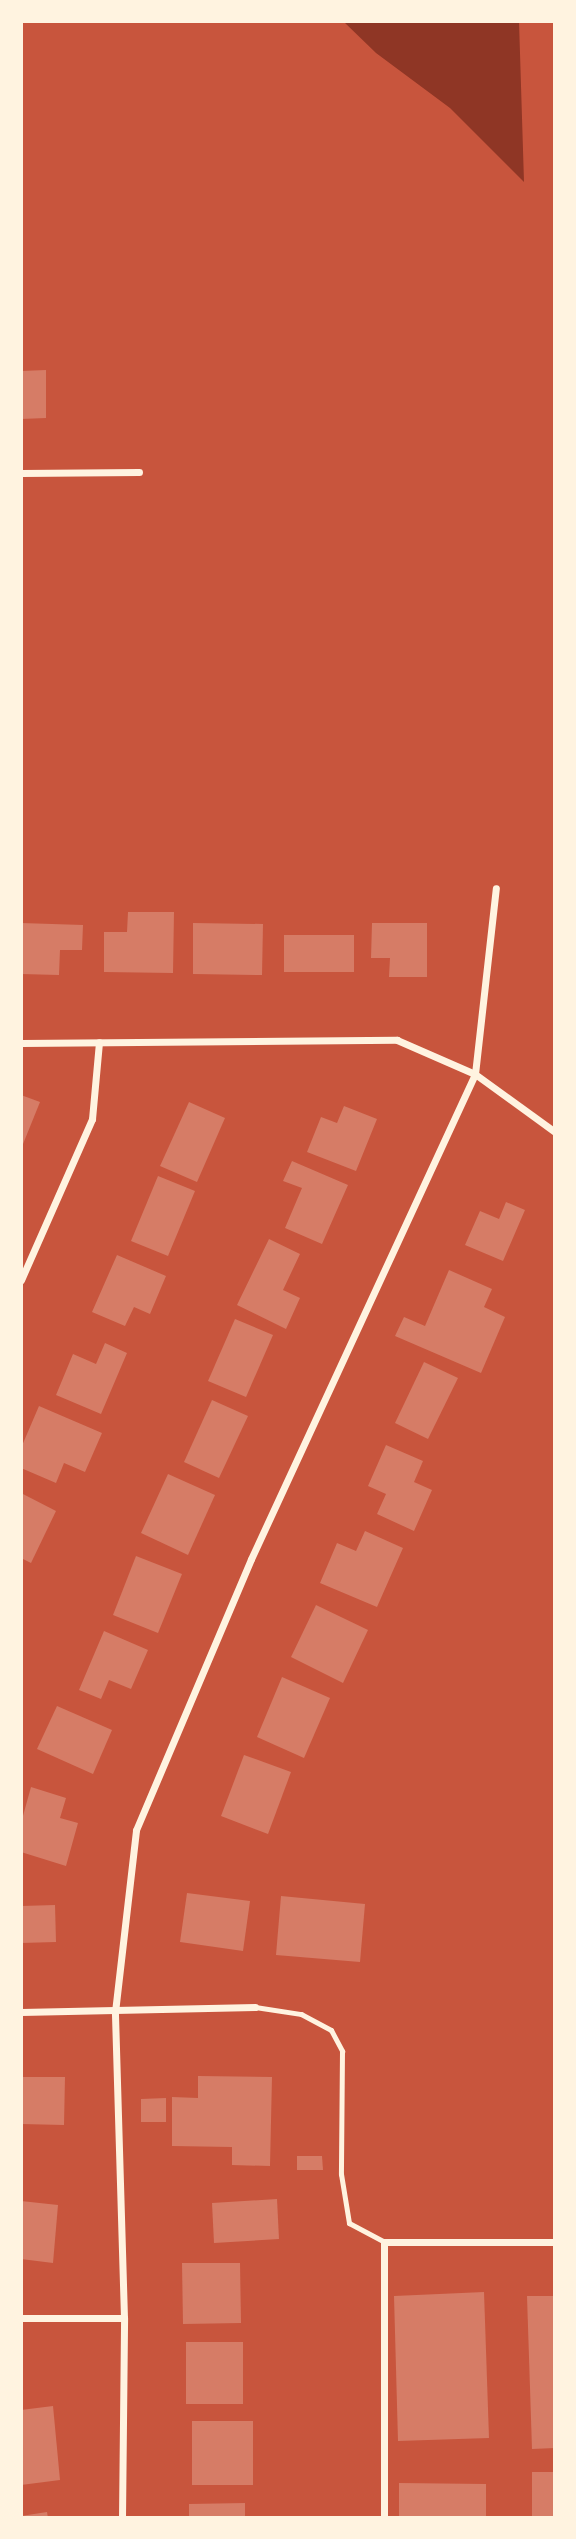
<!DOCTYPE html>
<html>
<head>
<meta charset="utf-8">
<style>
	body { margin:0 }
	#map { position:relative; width:576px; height:2539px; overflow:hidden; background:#c8553d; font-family:Lato,sans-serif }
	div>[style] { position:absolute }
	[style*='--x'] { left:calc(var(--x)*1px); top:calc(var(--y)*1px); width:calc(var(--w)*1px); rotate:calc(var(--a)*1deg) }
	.water>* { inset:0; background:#8f3625 }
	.building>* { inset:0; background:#d67c66 }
	.service>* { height:5px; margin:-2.5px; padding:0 2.5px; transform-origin:2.5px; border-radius:2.5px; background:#fff3e0 }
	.minor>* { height:7px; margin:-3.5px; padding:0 3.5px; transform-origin:3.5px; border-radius:3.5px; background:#fff3e0 }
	span { translate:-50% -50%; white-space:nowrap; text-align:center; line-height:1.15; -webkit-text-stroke:5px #fff3e0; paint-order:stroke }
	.frame { position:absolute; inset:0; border:23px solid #fff3e0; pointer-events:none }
</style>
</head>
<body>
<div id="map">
	<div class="water">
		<i style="clip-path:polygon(343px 21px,519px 21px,524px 182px,450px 108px,376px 53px)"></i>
	</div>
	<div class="building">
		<i style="clip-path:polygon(46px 370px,46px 418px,21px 419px,21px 371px)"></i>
		<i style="clip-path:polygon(128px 912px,174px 912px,173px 973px,104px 972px,104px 932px,127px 932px)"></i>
		<i style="clip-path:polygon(21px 923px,83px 925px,82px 950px,60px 950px,59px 975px,21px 974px)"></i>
		<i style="clip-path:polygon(193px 923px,263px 924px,262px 975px,193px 974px)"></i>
		<i style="clip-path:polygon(372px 923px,427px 923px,427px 977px,389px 977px,390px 958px,371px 958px)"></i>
		<i style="clip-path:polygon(284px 935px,354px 935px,354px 972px,284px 972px)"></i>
		<i style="clip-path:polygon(21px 1095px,40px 1102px,21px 1149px)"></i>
		<i style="clip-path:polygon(189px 1102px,225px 1118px,197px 1182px,160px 1166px)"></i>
		<i style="clip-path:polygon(344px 1106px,377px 1119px,356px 1171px,307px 1152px,321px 1117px,337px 1123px)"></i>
		<i style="clip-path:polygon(292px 1161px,348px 1185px,322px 1244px,285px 1228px,302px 1188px,283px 1181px)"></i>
		<i style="clip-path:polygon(158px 1176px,195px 1191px,168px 1256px,131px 1241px)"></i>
		<i style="clip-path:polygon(506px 1202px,525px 1210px,503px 1261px,465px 1245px,480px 1211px,499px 1219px)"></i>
		<i style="clip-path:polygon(269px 1239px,300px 1254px,283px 1290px,300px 1298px,286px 1329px,237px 1305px)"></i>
		<i style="clip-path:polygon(117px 1255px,166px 1276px,150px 1314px,134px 1307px,125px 1326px,92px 1312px)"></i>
		<i style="clip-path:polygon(449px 1270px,492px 1289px,484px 1307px,505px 1317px,481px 1373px,395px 1336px,404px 1317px,425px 1326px)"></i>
		<i style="clip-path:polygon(235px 1319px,273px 1335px,246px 1397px,208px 1381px)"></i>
		<i style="clip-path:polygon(105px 1343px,127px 1353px,101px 1414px,56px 1395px,73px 1354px,96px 1364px)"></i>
		<i style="clip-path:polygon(424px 1362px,458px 1378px,428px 1439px,395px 1423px)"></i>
		<i style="clip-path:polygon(212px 1400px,248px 1416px,219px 1478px,184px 1462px)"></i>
		<i style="clip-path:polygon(39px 1406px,102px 1433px,85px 1472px,64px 1463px,56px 1483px,21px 1468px,21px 1448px)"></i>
		<i style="clip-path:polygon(386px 1445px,423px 1461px,414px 1482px,432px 1490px,414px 1531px,377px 1514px,386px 1494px,368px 1486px)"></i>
		<i style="clip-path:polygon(168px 1474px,215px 1495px,188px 1555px,141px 1533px)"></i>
		<i style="clip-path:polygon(21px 1493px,56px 1511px,31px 1563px,21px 1558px)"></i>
		<i style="clip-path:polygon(365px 1531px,403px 1548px,377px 1607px,320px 1583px,337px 1543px,356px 1551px)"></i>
		<i style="clip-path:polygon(136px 1556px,182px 1574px,158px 1633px,113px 1615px)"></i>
		<i style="clip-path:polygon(316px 1605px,368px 1630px,343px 1683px,291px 1657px)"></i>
		<i style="clip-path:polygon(104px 1631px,148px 1650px,131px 1689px,109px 1680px,101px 1699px,79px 1690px)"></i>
		<i style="clip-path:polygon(282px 1677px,330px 1698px,304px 1758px,257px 1737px)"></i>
		<i style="clip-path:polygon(57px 1706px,112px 1730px,93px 1774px,37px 1749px)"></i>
		<i style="clip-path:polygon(244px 1755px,291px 1772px,268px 1834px,221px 1816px)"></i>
		<i style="clip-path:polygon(31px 1787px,66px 1798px,60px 1818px,78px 1823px,66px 1866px,21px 1852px,21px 1823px)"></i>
		<i style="clip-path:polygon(187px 1893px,250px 1901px,243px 1951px,180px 1942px)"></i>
		<i style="clip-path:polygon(281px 1896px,365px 1904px,360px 1962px,276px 1955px)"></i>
		<i style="clip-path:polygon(55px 1905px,56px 1942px,21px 1943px,21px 1906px)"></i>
		<i style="clip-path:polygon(198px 2076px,272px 2077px,270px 2166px,232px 2165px,232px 2147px,172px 2146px,172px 2097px,198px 2098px)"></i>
		<i style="clip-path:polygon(21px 2077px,65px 2077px,64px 2125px,21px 2124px)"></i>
		<i style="clip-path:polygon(166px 2098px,166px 2122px,141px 2122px,141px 2099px)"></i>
		<i style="clip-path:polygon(297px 2156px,322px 2156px,323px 2170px,297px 2170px)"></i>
		<i style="clip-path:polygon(277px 2199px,279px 2239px,214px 2243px,212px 2203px)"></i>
		<i style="clip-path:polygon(21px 2201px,58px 2205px,53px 2263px,21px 2259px)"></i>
		<i style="clip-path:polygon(182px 2263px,240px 2263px,241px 2323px,183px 2324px)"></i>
		<i style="clip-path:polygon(484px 2292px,489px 2438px,398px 2441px,394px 2296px)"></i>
		<i style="clip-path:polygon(527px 2296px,555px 2296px,555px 2448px,532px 2449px)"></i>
		<i style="clip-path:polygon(186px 2342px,243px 2342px,243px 2404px,186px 2404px)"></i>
		<i style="clip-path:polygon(53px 2406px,60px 2480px,21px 2485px,21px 2410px)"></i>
		<i style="clip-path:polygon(192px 2421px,253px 2421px,253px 2485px,192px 2485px)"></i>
		<i style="clip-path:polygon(532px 2472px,555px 2472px,555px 2518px,532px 2518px)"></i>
		<i style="clip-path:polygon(399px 2483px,486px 2484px,486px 2518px,399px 2518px)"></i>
		<i style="clip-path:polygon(245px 2503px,245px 2518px,189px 2518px,189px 2504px)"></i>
		<i style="clip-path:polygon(47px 2512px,48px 2518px,21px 2518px,21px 2516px)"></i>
	</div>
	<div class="service">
		<i style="--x:255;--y:2007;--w:47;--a:8.7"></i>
		<i style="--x:301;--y:2014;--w:34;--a:28"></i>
		<i style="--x:331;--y:2030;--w:24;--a:62"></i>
		<i style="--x:342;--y:2051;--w:123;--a:90.5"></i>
		<i style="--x:341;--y:2174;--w:50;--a:80.7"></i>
		<i style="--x:349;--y:2223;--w:40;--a:28"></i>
	</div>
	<div class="minor">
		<i style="--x:21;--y:473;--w:118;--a:-0.5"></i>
		<i style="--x:21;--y:1043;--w:376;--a:-0.5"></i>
		<i style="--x:397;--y:1040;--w:85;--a:23.6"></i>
		<i style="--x:475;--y:1074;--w:99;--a:35.9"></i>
		<i style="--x:21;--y:1280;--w:176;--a:-66.2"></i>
		<i style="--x:92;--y:1119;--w:77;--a:-84.8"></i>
		<i style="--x:21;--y:2012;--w:234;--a:-1.2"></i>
		<i style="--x:21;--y:2318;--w:103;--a:0"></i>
		<i style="--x:122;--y:2518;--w:200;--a:-89.4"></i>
		<i style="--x:124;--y:2318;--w:306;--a:-91.7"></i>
		<i style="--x:115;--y:2012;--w:183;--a:-83.4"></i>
		<i style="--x:136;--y:1830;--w:294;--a:-67"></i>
		<i style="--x:251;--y:1559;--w:534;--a:-65.21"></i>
		<i style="--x:475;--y:1074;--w:187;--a:-83.6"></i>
		<i style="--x:384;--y:2518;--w:276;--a:-90"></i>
		<i style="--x:384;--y:2242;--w:171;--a:0"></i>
	</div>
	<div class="frame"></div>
</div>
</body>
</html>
